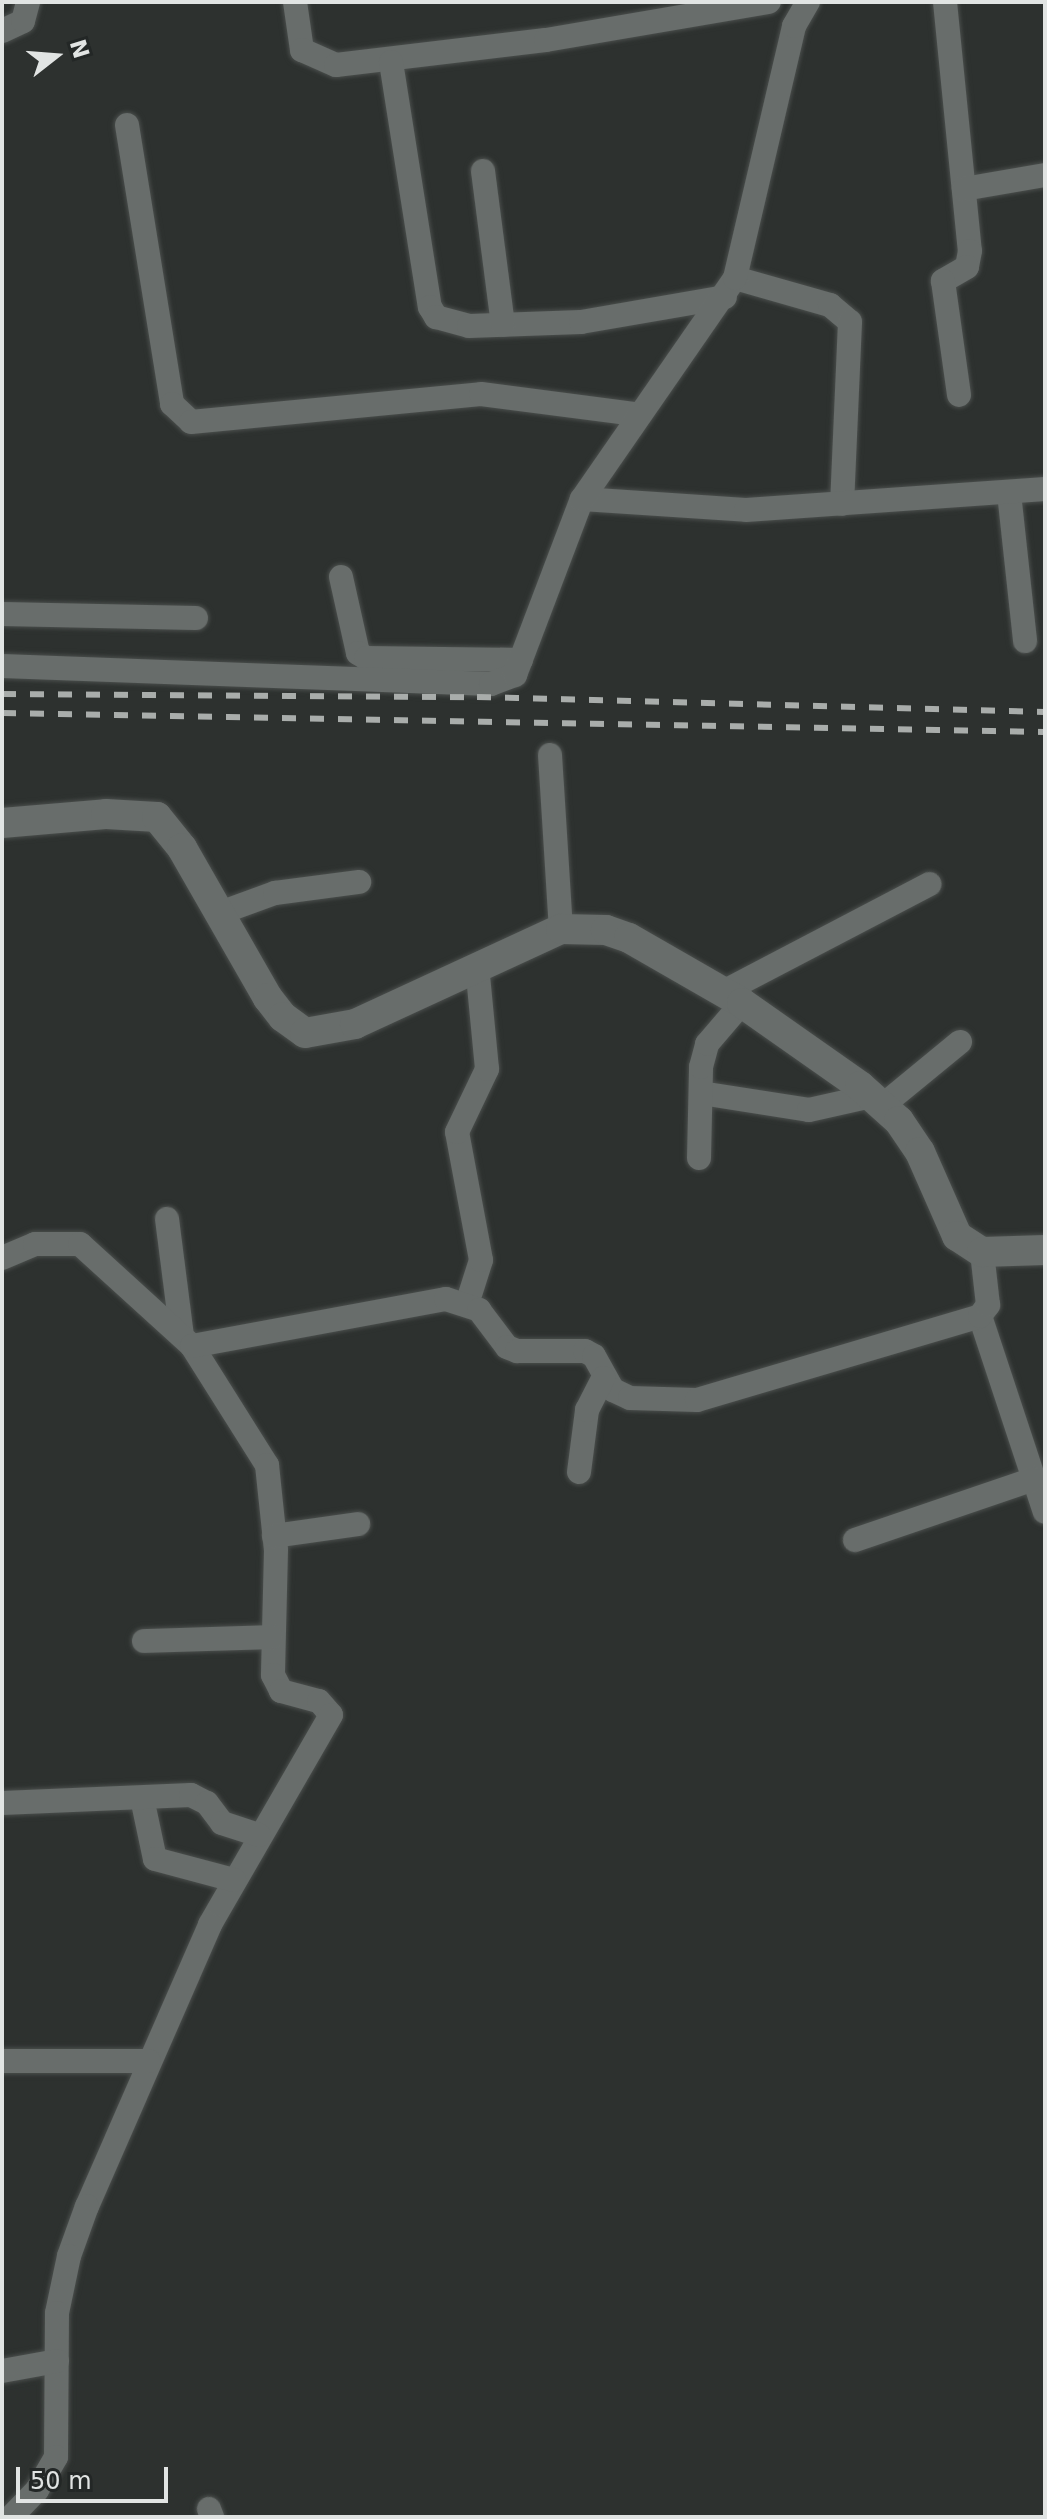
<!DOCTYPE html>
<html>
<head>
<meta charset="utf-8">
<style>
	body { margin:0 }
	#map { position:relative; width:1047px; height:2519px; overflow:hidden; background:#2d312f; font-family:"DejaVu Sans",sans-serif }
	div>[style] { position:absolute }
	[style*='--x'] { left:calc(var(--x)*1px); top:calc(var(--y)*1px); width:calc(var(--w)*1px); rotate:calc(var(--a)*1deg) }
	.roads { filter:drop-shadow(0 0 2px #4a4e4c) drop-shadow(0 0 2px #4a4e4c) }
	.minor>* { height:24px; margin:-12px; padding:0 12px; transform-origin:12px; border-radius:12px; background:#686d6b }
	.tertiary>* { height:30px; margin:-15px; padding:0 15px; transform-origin:15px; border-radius:15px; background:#686d6b }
	.rail>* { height:6px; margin-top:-3px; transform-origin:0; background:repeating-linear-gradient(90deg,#a9adab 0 14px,transparent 0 28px) }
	span { translate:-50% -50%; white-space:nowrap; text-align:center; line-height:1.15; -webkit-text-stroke:6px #232726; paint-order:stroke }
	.frame { position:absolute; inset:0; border:4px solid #e1e4e3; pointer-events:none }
	.north { position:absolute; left:16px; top:16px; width:80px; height:80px; -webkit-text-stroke:6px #232726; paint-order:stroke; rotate:73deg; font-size:22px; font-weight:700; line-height:32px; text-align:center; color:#e1e4e3 }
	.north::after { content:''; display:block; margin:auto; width:28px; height:36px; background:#e1e4e3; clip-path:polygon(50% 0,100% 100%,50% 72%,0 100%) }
	.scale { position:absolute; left:16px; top:2467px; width:152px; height:36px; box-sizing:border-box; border:4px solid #e1e4e3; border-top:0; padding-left:10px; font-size:24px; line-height:28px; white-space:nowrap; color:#e1e4e3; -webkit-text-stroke:6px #232726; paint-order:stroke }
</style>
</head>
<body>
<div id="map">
	<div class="roads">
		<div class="minor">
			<i style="--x:295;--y:2;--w:49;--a:81.7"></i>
			<i style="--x:302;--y:50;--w:37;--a:24"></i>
			<i style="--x:336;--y:65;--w:211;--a:-6.8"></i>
			<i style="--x:546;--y:40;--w:226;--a:-9.7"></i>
			<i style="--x:945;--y:2;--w:250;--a:84.3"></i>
			<i style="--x:970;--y:251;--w:16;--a:101"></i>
			<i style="--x:967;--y:267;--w:28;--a:150"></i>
			<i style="--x:943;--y:281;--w:115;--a:82"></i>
			<i style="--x:2;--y:31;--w:23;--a:-25"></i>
			<i style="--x:23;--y:21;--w:20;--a:-75"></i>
			<i style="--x:391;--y:62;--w:248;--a:81"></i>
			<i style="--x:430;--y:307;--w:12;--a:59"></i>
			<i style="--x:436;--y:317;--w:34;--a:15"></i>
			<i style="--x:469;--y:326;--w:112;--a:-2"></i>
			<i style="--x:581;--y:322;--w:146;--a:-9.8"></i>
			<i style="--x:127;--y:125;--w:283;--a:80.8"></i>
			<i style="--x:172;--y:404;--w:26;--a:43"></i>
			<i style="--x:191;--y:422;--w:291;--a:-5.5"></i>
			<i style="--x:481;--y:394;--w:156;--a:7.4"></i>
			<i style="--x:483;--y:171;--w:155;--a:82.6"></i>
			<i style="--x:964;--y:189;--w:82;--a:-9.8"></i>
			<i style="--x:735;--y:278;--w:99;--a:15.9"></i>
			<i style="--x:830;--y:305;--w:26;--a:40"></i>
			<i style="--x:850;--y:322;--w:182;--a:92.5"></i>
			<i style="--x:1009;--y:493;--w:149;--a:83.8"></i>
			<i style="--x:582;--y:499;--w:164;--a:3.8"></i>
			<i style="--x:746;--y:510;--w:300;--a:-4"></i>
			<i style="--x:341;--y:577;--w:78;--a:77.4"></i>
			<i style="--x:358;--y:653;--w:9;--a:32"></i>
			<i style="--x:366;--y:658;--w:155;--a:0.7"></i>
			<i style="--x:2;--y:614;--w:194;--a:1.2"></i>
			<i style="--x:2;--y:666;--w:489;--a:2.1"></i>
			<i style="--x:491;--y:684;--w:26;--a:-21"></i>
			<i style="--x:515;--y:675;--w:188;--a:-69.2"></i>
			<i style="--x:582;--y:499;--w:269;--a:-55.3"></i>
			<i style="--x:735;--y:278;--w:259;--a:-76.8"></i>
			<i style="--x:794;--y:26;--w:28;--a:-60"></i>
			<i style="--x:550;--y:755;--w:174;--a:86.4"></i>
			<i style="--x:220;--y:913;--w:59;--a:-20"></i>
			<i style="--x:275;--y:893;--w:85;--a:-7.5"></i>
			<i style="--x:723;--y:992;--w:233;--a:-27.6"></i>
			<i style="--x:701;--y:1093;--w:109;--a:8.9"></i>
			<i style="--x:809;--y:1110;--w:64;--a:-12.7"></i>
			<i style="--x:882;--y:1106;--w:101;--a:-39.4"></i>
			<i style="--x:699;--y:1158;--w:91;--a:-88.7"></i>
			<i style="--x:701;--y:1067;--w:24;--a:-75"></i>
			<i style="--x:707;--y:1044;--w:54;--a:-49.5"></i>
			<i style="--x:167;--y:1219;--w:118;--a:82.7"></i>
			<i style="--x:2;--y:1258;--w:36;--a:-23"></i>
			<i style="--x:35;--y:1244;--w:45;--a:0"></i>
			<i style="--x:80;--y:1244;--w:151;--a:42.3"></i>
			<i style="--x:192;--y:1346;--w:141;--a:57.8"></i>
			<i style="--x:267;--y:1465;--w:85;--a:84"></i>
			<i style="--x:276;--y:1550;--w:125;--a:91.4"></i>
			<i style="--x:273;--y:1675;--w:18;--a:63"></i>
			<i style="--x:281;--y:1691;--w:39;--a:15"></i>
			<i style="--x:319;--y:1701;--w:18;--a:49"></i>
			<i style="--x:331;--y:1715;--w:242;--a:120"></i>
			<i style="--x:210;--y:1925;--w:307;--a:113.6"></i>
			<i style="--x:87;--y:2206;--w:53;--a:109.8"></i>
			<i style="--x:69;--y:2256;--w:58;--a:101.9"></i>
			<i style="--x:57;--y:2313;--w:144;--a:90.4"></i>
			<i style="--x:56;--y:2457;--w:38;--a:120"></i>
			<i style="--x:37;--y:2490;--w:37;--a:134"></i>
			<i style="--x:467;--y:1304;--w:46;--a:-72.3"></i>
			<i style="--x:481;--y:1260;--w:130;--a:-100.6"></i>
			<i style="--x:457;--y:1132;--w:70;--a:-64.5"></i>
			<i style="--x:487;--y:1069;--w:104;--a:-95.5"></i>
			<i style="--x:980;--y:1316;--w:206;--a:71.7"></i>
			<i style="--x:192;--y:1346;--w:258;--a:-10.5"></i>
			<i style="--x:446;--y:1299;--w:35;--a:18"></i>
			<i style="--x:479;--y:1310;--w:46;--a:52.9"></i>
			<i style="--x:507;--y:1347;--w:11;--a:22"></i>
			<i style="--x:517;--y:1351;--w:68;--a:0"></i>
			<i style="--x:585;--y:1351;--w:10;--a:29"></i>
			<i style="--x:594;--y:1356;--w:39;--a:61"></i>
			<i style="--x:613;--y:1390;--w:19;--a:25"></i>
			<i style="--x:630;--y:1398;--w:67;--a:1.7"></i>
			<i style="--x:697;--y:1400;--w:295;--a:-16.5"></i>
			<i style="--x:980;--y:1316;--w:14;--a:-54"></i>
			<i style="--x:988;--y:1305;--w:53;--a:-96.5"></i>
			<i style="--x:579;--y:1472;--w:63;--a:-82.6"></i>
			<i style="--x:587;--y:1410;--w:36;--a:-63"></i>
			<i style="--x:274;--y:1536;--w:85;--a:-8.1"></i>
			<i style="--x:855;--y:1540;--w:189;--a:-18.8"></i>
			<i style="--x:144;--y:1641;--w:127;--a:-1.8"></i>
			<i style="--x:142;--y:1798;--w:62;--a:78"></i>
			<i style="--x:155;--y:1859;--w:82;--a:14.9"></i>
			<i style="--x:2;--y:1803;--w:189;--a:-2.4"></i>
			<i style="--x:191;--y:1795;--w:18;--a:27"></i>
			<i style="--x:207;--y:1803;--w:25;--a:53"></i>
			<i style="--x:222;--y:1823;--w:39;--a:18"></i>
			<i style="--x:2;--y:2061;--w:147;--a:0"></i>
			<i style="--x:2;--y:2371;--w:56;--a:-10.3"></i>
			<i style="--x:209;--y:2509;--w:9;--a:69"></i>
		</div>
		<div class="tertiary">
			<i style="--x:2;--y:823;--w:104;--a:-4.9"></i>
			<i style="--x:106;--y:814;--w:51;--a:3.4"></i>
			<i style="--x:157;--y:817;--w:40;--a:51"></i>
			<i style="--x:182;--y:848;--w:173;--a:60.2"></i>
			<i style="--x:268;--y:998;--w:24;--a:52"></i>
			<i style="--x:283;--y:1017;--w:27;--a:36"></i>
			<i style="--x:305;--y:1033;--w:51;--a:-10.2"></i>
			<i style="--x:355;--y:1024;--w:227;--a:-24.8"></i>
			<i style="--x:561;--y:929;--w:45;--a:1.3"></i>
			<i style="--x:606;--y:930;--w:24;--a:19"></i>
			<i style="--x:629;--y:938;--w:130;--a:29.9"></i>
			<i style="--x:742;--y:1003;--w:144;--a:35.1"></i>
			<i style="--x:860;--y:1086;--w:52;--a:41.9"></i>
			<i style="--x:899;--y:1121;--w:37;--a:56"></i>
			<i style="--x:920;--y:1152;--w:92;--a:66.2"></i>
			<i style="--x:957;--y:1236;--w:30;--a:33"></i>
			<i style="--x:982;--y:1252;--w:63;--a:-1.8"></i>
		</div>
	</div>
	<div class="rail">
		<i style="--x:2;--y:694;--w:475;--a:0.4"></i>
		<i style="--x:477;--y:697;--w:568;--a:1.51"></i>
		<i style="--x:2;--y:713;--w:1043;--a:1.04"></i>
	</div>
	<div class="frame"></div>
	<div class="north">N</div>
	<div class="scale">50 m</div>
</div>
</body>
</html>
